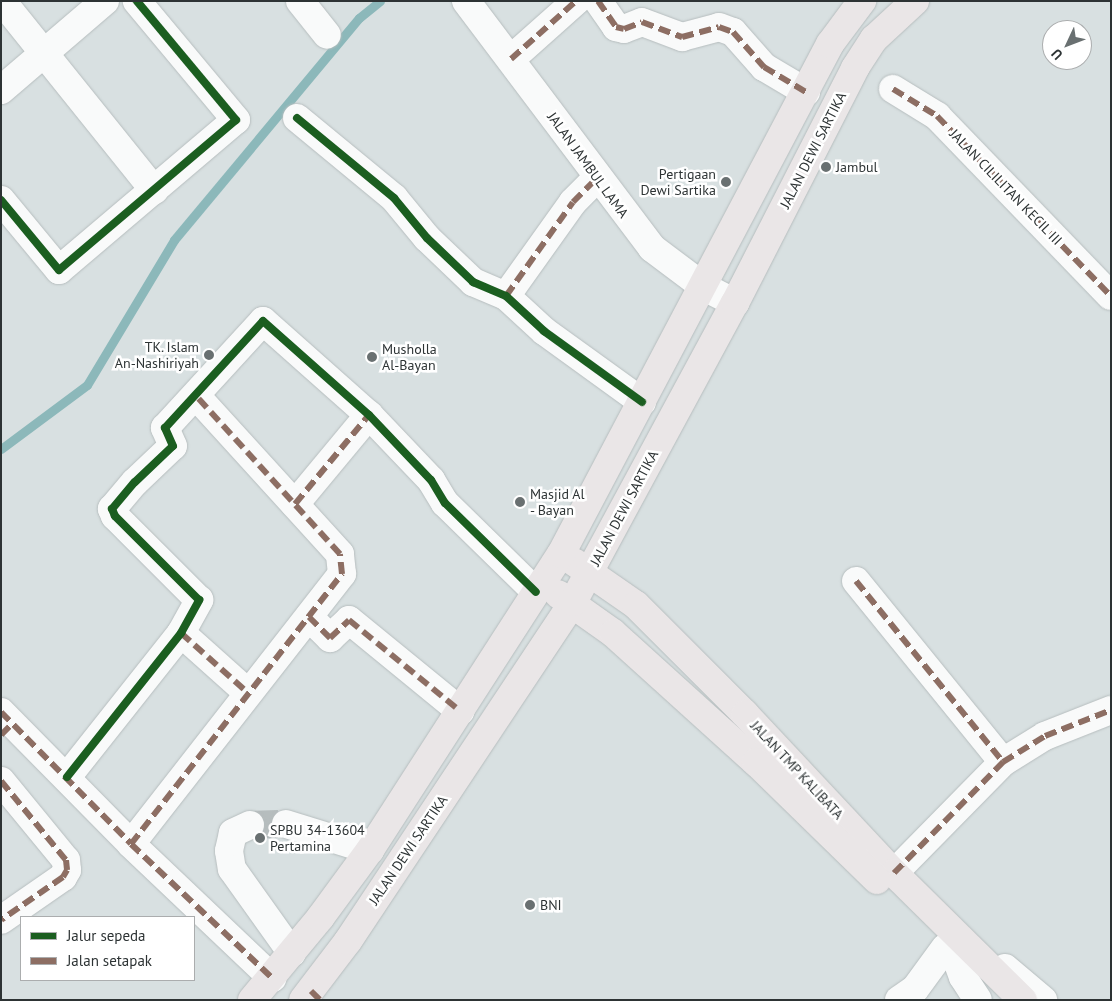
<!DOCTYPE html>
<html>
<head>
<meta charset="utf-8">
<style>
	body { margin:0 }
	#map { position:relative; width:1112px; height:1001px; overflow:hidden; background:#d8e0e1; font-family:"PT Sans",sans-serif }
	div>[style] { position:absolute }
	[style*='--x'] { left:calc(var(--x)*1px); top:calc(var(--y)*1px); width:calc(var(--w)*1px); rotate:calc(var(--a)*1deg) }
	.stream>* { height:9px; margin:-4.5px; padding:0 4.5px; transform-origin:4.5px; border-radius:4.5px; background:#8cb8ba }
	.minor-tunnel>* { height:28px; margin-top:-14px; transform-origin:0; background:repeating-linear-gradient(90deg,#b6bdbe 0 28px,transparent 0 42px) }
	.roads { filter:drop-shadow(0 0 1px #b6bdbe) drop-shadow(0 0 1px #b6bdbe) }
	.minor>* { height:28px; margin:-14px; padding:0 14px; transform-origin:14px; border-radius:14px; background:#f9fafa }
	.major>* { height:28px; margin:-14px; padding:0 14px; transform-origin:14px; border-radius:14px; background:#eae6e7 }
	.quiet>* { height:6px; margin-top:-3px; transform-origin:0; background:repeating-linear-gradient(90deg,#8d6e63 0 12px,transparent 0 18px) }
	.cycleway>* { height:8px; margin:-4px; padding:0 4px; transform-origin:4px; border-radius:4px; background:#1b5e20 }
	.dots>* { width:14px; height:14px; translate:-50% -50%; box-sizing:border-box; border:2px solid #fff; border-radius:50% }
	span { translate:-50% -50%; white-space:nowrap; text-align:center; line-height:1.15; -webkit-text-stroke:5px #fff; paint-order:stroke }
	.street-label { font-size:14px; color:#2d3334 }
	.poi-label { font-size:14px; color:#2d3334 }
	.left { translate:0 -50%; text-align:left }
	.right { translate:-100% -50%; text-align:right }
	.frame { position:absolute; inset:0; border:2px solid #2d3334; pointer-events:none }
	.legend { position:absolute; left:20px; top:916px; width:175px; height:65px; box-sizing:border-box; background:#fff; border:1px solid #abadae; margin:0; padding:6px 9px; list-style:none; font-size:15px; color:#2d3334 }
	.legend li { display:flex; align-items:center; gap:10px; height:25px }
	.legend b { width:25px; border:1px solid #abadae }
	.north { position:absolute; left:1042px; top:20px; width:50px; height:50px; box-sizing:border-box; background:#fff; border:1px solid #abadae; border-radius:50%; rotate:227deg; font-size:14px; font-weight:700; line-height:20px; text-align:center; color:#2d3334 }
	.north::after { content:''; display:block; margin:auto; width:18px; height:22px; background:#697071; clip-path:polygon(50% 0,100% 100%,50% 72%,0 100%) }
</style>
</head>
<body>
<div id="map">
	<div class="stream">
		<i style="--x:1;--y:449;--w:107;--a:-36.7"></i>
		<i style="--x:87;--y:385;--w:169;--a:-59"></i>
		<i style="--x:174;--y:240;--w:289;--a:-50.2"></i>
		<i style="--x:359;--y:18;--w:27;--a:-39"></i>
	</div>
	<div class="minor-tunnel">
		<i style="--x:250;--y:825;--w:36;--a:-2"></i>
	</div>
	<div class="roads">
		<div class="minor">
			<i style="--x:2;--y:1;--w:243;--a:51.2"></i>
			<i style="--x:300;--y:1;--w:43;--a:51.5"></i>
			<i style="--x:466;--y:1;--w:309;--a:53"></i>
			<i style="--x:652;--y:248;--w:65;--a:36.9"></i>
			<i style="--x:704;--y:287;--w:35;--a:27"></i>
			<i style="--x:598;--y:1;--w:32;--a:55"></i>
			<i style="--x:616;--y:27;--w:8;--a:14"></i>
			<i style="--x:624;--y:29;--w:19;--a:-21"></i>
			<i style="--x:642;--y:22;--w:43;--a:20.6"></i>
			<i style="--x:682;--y:37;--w:38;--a:-15"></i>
			<i style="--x:719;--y:27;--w:15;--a:20"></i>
			<i style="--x:733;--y:32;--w:47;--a:48.5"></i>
			<i style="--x:764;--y:67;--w:49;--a:30.8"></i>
			<i style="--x:511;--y:59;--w:87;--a:-41.7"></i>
			<i style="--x:893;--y:89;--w:52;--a:31.5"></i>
			<i style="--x:937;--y:116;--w:250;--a:46"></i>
			<i style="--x:1;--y:90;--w:137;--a:-40.6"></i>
			<i style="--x:297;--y:118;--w:126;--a:39.5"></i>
			<i style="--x:394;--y:198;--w:52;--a:50.5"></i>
			<i style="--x:427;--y:238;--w:64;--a:43.7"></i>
			<i style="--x:473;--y:282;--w:36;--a:23"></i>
			<i style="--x:506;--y:296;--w:52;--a:42.6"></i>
			<i style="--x:544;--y:331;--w:121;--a:35.9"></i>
			<i style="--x:1;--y:200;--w:91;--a:50.4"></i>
			<i style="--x:59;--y:270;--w:232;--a:-40.3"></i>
			<i style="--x:236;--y:120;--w:155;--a:-129.8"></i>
			<i style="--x:506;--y:296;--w:115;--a:-54.5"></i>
			<i style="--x:573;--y:202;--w:34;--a:-45"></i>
			<i style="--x:295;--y:504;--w:116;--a:-50.3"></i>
			<i style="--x:856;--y:581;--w:233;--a:50.9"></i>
			<i style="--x:309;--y:617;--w:30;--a:45"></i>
			<i style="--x:330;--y:638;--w:26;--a:-43"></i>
			<i style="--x:349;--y:620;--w:144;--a:39.3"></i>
			<i style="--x:181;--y:633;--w:90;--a:41.8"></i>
			<i style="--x:1;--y:712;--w:185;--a:45.4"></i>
			<i style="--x:131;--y:844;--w:195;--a:43.5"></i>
			<i style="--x:67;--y:777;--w:184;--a:-51.6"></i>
			<i style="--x:181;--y:633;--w:38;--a:-61"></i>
			<i style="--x:199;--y:600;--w:119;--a:-135"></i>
			<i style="--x:115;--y:516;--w:8;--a:-113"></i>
			<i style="--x:112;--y:509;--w:35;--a:-50"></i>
			<i style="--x:135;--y:482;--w:52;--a:-43.5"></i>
			<i style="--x:173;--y:446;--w:20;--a:-114"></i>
			<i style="--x:165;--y:428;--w:145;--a:-47.5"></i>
			<i style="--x:263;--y:321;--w:142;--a:41.6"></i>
			<i style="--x:369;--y:415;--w:90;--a:46.4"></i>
			<i style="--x:431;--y:480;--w:27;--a:59"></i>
			<i style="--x:445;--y:503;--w:127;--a:44.4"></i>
			<i style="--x:1;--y:781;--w:102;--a:50.6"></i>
			<i style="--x:66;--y:860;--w:10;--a:84"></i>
			<i style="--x:67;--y:870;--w:8;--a:120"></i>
			<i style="--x:63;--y:877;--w:75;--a:145.3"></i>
			<i style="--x:286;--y:824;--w:88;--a:17.2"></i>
			<i style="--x:250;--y:825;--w:19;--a:155"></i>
			<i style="--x:233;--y:833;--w:18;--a:103"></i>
			<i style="--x:229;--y:851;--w:18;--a:81"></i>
			<i style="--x:232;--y:869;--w:103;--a:54.5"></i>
			<i style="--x:131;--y:844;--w:343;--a:-52"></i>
			<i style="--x:342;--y:574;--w:20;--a:-96"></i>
			<i style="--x:340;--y:554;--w:214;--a:-132.3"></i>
			<i style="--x:894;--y:873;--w:156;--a:-45.5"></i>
			<i style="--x:1003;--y:762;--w:49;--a:-31.8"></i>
			<i style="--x:1045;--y:736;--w:71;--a:-21.5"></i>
			<i style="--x:956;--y:958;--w:20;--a:70"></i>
			<i style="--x:963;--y:977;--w:27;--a:57"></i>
			<i style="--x:1005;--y:968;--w:50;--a:40.1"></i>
			<i style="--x:899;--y:1000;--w:19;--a:-35"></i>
			<i style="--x:915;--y:989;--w:51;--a:-53.8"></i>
		</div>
		<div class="major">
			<i style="--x:574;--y:562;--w:75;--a:34.7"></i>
			<i style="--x:636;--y:605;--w:154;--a:45"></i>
			<i style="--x:745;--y:714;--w:218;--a:46.9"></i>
			<i style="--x:894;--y:873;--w:181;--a:44.6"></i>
			<i style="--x:558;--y:594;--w:67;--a:35.3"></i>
			<i style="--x:613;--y:633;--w:193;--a:42.1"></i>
			<i style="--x:756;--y:762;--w:169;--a:44.3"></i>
			<i style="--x:252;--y:1000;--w:107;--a:-50.3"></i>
			<i style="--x:320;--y:918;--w:84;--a:-53.7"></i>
			<i style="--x:370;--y:850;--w:352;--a:-57.2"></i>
			<i style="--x:561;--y:554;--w:577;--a:-62.19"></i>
			<i style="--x:830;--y:44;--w:54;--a:-53.3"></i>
			<i style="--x:303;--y:1000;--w:74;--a:-52.7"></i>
			<i style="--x:348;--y:941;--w:407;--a:-56.4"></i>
			<i style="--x:573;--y:602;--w:340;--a:-61.6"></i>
			<i style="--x:735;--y:303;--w:264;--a:-62.9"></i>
			<i style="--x:855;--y:68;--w:35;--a:-57"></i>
			<i style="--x:874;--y:39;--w:56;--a:-42.8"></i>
		</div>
	</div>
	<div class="quiet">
		<i style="--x:598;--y:1;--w:32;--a:55"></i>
		<i style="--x:616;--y:27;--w:8;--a:14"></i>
		<i style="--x:624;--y:29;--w:19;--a:-21"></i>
		<i style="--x:642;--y:22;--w:43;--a:20.6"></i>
		<i style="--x:682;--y:37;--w:38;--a:-15"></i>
		<i style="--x:719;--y:27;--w:15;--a:20"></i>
		<i style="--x:733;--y:32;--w:47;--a:48.5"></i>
		<i style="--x:764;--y:67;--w:49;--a:30.8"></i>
		<i style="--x:511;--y:59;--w:87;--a:-41.7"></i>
		<i style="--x:893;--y:89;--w:52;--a:31.5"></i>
		<i style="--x:937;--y:116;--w:250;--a:46"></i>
		<i style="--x:506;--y:296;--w:115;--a:-54.5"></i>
		<i style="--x:573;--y:202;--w:34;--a:-45"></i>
		<i style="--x:295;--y:504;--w:116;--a:-50.3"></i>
		<i style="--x:856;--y:581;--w:233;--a:50.9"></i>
		<i style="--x:309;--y:617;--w:30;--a:45"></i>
		<i style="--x:330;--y:638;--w:26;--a:-43"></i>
		<i style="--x:349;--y:620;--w:144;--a:39.3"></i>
		<i style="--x:181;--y:633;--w:90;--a:41.8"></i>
		<i style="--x:1;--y:712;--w:185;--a:45.4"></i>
		<i style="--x:131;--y:844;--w:195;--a:43.5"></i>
		<i style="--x:1;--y:735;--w:17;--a:-45"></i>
		<i style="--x:1;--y:781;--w:102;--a:50.6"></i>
		<i style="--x:66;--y:860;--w:10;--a:84"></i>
		<i style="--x:67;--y:870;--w:8;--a:120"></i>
		<i style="--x:63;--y:877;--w:75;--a:145.3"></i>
		<i style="--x:131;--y:844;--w:343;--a:-52"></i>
		<i style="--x:342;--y:574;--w:20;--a:-96"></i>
		<i style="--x:340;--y:554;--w:214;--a:-132.3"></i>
		<i style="--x:894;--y:873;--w:156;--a:-45.5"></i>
		<i style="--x:1003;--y:762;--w:49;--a:-31.8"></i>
		<i style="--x:1045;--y:736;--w:71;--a:-21.5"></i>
		<i style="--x:311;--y:991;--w:13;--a:45"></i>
	</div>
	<div class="cycleway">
		<i style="--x:297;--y:118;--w:126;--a:39.5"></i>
		<i style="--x:394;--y:198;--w:52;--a:50.5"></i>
		<i style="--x:427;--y:238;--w:64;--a:43.7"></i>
		<i style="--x:473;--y:282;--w:36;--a:23"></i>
		<i style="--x:506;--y:296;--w:52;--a:42.6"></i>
		<i style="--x:544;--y:331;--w:121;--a:35.9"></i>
		<i style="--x:1;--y:200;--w:91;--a:50.4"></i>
		<i style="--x:59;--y:270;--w:232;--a:-40.3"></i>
		<i style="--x:236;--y:120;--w:155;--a:-129.8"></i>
		<i style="--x:67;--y:777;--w:184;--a:-51.6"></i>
		<i style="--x:181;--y:633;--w:38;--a:-61"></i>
		<i style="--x:199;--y:600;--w:119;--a:-135"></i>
		<i style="--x:115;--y:516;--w:8;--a:-113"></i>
		<i style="--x:112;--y:509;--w:35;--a:-50"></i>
		<i style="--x:135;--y:482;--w:52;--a:-43.5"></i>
		<i style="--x:173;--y:446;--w:20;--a:-114"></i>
		<i style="--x:165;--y:428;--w:145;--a:-47.5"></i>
		<i style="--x:263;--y:321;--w:142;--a:41.6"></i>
		<i style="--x:369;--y:415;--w:90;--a:46.4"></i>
		<i style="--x:431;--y:480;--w:27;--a:59"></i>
		<i style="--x:445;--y:503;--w:127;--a:44.4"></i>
	</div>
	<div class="dots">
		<i style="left:826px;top:167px;background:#697071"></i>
		<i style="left:726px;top:182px;background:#697071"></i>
		<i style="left:209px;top:355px;background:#697071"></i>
		<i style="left:372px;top:357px;background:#697071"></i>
		<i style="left:520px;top:502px;background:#697071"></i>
		<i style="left:260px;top:838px;background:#697071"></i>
		<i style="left:530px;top:905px;background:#697071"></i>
	</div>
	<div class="street-label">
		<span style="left:813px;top:150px;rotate:-63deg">JALAN DEWI SARTIKA</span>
		<span style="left:588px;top:165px;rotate:54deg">JALAN JAMBUL LAMA</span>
		<span style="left:1006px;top:187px;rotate:46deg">JALAN CILILITAN KECIL III</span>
		<span style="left:624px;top:508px;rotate:-62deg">JALAN DEWI SARTIKA</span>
		<span style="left:797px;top:770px;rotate:47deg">JALAN TMP KALIBATA</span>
		<span style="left:408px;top:850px;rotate:-56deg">JALAN DEWI SARTIKA</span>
	</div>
	<div class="poi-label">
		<span class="left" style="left:836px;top:167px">Jambul</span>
		<span class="right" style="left:716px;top:182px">Pertigaan<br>Dewi Sartika</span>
		<span class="right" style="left:199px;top:355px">TK. Islam<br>An-Nashiriyah</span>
		<span class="left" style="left:382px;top:357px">Musholla<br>Al-Bayan</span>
		<span class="left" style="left:530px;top:502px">Masjid Al<br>- Bayan</span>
		<span class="left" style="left:270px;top:838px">SPBU 34-13604<br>Pertamina</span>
		<span class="left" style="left:540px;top:905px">BNI</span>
	</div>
	<div class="frame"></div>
	<ul class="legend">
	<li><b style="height:6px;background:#1b5e20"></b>Jalur sepeda</li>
	<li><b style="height:6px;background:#8d6e63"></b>Jalan setapak</li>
	</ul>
	<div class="north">U</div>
</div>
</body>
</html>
